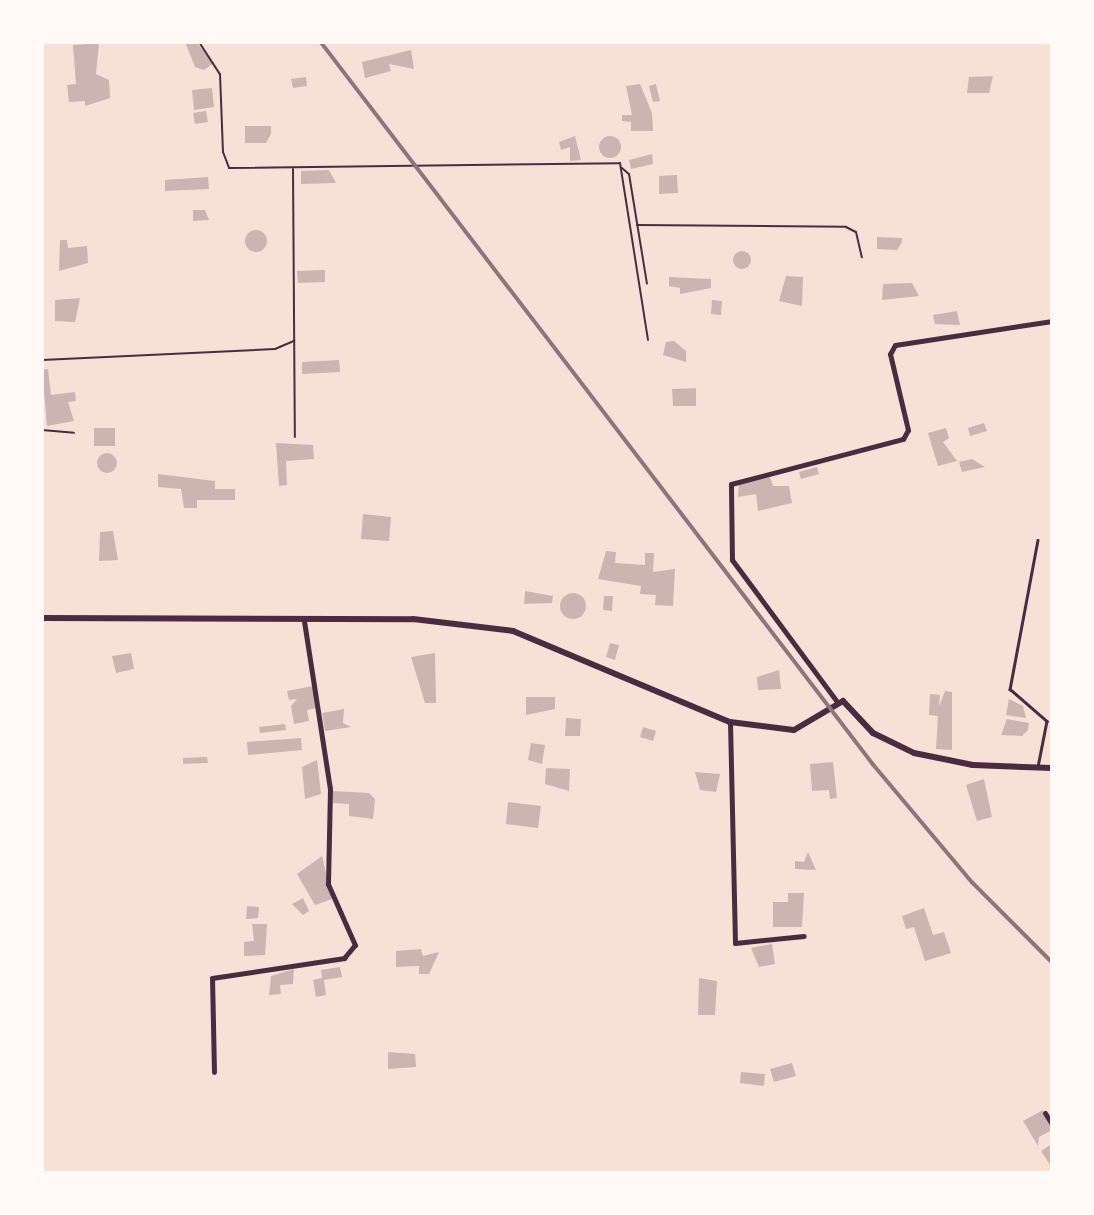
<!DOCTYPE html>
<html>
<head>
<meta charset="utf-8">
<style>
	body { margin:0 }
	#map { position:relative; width:1094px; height:1215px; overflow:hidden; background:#f7e1d7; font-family:Cabin,sans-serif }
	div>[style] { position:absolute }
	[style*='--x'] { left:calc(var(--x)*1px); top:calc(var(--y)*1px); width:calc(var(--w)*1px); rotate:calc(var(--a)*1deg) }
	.building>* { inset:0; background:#ccb4b1 }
	.round { border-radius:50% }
	.path>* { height:2px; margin:-1px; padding:0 1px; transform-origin:1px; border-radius:1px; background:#4a2c40 }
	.service>* { height:2.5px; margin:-1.25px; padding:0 1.25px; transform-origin:1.25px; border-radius:1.25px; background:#4a2c40 }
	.minor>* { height:5px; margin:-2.5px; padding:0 2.5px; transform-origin:2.5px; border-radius:2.5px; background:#4a2c40 }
	.tertiary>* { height:6px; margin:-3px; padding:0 3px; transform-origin:3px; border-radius:3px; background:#4a2c40 }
	.rail>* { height:3.5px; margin:-1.75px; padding:0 1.75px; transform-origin:1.75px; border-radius:1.75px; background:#8f747c }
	span { translate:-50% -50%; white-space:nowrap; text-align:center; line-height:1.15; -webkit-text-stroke:7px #fffaf5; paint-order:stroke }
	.frame { position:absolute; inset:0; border:44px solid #fffaf5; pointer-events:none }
</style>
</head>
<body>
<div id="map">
	<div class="building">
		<i style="clip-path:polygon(185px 42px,196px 42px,214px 63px,204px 70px,195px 67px)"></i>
		<i style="clip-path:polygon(99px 43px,96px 74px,109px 80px,110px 98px,85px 106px,85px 101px,69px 102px,67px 85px,76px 84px,73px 45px)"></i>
		<i style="clip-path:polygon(411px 50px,414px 69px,389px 64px,391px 71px,365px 78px,362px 62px)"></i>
		<i style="clip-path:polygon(993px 76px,989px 93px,967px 93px,969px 77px)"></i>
		<i style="clip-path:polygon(306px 77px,307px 86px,293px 88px,291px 79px)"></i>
		<i style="clip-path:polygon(640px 84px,652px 113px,653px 131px,631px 131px,631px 122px,622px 121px,622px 115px,632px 115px,626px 86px)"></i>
		<i style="clip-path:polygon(656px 84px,660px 101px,653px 102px,649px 86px)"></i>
		<i style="clip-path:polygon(212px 88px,214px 107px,194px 110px,192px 90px)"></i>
		<i style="clip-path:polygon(206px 111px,208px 122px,195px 124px,193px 113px)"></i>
		<i style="clip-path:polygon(245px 126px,271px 126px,271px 134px,266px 143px,245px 143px)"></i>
		<i style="clip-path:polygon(575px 136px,581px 160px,570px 161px,570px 147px,561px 150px,559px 142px)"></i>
		<i class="round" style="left:599px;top:136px;width:22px;height:22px"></i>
		<i style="clip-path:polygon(652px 154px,653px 164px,631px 169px,629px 160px)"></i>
		<i style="clip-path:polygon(329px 170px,336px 183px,301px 184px,301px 171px)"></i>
		<i style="clip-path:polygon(677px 175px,678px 193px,659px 194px,659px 176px)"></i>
		<i style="clip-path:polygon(208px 177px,209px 189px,165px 191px,165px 180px)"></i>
		<i style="clip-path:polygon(193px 210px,205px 210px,209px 220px,193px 221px)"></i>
		<i class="round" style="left:245px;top:230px;width:22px;height:22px"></i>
		<i style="clip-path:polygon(877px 237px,902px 238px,902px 242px,897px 250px,877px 249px)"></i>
		<i style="clip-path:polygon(60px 240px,67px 240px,68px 248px,87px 246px,88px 263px,59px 271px)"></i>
		<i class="round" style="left:733px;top:251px;width:18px;height:18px"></i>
		<i style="clip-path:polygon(325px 270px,325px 282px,298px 283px,297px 271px)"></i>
		<i style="clip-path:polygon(786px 276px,803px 277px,802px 306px,779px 301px)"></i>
		<i style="clip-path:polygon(669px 277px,711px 279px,711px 288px,680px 294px,680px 288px,669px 286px)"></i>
		<i style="clip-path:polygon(912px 283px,919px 296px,882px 300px,883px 284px)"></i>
		<i style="clip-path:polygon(80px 298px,75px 322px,55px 321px,55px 300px)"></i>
		<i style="clip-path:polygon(712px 300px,722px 301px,721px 315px,711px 314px)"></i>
		<i style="clip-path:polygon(957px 311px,960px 325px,935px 324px,933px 315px)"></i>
		<i style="clip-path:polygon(674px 341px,686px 351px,686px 362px,663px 355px,666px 342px)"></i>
		<i style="clip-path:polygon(339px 360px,340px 372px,302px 374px,302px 362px)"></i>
		<i style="clip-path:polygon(48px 369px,51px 395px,75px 392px,76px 401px,68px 402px,74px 421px,47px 426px,42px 370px)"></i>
		<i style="clip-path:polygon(696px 388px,696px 406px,673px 406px,672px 389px)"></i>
		<i style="clip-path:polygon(984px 423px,987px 431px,970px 436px,968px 428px)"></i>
		<i style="clip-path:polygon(94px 428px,115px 428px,115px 446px,94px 446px)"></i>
		<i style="clip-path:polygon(946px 428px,949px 438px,943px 442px,957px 461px,938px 466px,928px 433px)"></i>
		<i style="clip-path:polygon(276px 443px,313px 445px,314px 459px,286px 461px,287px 485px,279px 486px)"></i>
		<i class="round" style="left:97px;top:453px;width:20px;height:20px"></i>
		<i style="clip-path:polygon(972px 459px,985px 467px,962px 472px,959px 462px)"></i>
		<i style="clip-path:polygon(817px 467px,819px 474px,801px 479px,799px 472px)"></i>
		<i style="clip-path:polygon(158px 474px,215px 481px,215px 489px,235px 489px,235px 500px,197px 500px,197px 508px,184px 508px,181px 489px,158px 487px)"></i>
		<i style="clip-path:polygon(770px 477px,773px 486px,789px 486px,792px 503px,758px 511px,756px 494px,738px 497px,739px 481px)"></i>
		<i style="clip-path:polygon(363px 514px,391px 517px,389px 541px,361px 539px)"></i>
		<i style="clip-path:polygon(113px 531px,118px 560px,99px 561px,100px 532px)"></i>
		<i style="clip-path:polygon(606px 551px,616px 552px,615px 563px,645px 565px,645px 553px,654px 553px,653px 572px,675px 569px,673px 606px,655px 605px,656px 595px,640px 594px,641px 586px,598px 579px)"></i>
		<i style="clip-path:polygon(525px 591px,553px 596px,552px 603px,524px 604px)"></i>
		<i class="round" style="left:560px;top:593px;width:26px;height:26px"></i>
		<i style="clip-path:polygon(604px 596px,613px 596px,612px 611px,603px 610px)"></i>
		<i style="clip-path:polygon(610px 643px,619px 645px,615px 660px,606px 657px)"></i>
		<i style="clip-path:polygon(131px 653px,134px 669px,116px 673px,112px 656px)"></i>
		<i style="clip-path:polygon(435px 653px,436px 703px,425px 703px,411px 657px)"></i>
		<i style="clip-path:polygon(779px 670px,781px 689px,758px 690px,757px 677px)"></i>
		<i style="clip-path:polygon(313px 686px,317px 708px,307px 710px,309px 721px,294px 724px,291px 706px,297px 699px,289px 700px,287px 691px)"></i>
		<i style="clip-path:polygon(945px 691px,952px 692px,952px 750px,936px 749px,938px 716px,929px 715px,930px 694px,940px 695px,939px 706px)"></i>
		<i style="clip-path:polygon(526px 697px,555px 697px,555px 709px,526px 715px)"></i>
		<i style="clip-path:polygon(1009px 699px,1023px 706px,1026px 718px,1006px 715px)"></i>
		<i style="clip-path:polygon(344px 709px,343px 723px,351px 727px,325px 731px,322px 713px)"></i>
		<i style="clip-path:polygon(566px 718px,581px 719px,580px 736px,565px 736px)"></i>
		<i style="clip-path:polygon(1007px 719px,1029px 723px,1028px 730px,1022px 736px,1001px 735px)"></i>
		<i style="clip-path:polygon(285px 724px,286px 730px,260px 733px,259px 727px)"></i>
		<i style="clip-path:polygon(643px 727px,656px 731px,653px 741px,640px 737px)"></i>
		<i style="clip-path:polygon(301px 738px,302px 750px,248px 755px,247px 742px)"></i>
		<i style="clip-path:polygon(531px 743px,545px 745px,542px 764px,528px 760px)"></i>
		<i style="clip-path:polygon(207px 757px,208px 763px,183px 764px,183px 758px)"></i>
		<i style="clip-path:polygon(317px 760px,321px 794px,305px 799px,302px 767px)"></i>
		<i style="clip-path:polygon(833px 762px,837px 798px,830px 799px,829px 790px,812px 791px,810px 764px)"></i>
		<i style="clip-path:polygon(546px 768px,570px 769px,569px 791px,545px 784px)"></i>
		<i style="clip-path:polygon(695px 772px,720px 774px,716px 792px,700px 790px)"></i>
		<i style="clip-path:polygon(984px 779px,992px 817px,977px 821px,966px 785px)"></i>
		<i style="clip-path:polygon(333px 791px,369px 793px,375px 799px,373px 819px,349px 816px,349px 804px,332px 803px)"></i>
		<i style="clip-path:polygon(508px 802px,541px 806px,538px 828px,506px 824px)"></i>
		<i style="clip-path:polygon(808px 852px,816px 870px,795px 869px,795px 861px,804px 862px)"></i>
		<i style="clip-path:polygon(322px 856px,332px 899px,315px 905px,297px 874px)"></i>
		<i style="clip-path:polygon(788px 893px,804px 893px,802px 927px,773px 927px,773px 902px,788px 902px)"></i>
		<i style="clip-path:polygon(303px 898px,309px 911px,303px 915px,292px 904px)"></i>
		<i style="clip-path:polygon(247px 906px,259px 907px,258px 918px,246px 919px)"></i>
		<i style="clip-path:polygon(924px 908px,933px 935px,944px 932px,951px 953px,925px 961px,914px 927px,906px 929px,902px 916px)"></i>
		<i style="clip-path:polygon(252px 924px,267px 924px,265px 955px,244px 956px,244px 942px,254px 941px)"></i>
		<i style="clip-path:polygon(772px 944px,775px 964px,759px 967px,751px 948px)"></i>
		<i style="clip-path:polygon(421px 949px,423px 956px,439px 952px,429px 974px,419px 974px,419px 966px,396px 967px,396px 951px)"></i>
		<i style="clip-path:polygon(340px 967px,342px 977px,324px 980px,326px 995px,316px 997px,313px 980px,322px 978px,321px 970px)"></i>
		<i style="clip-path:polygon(294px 969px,293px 984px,280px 985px,281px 994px,269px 995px,271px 976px)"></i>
		<i style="clip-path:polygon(699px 978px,717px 981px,715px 1015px,698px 1015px)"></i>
		<i style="clip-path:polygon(388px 1052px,415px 1054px,416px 1067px,388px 1069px)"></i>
		<i style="clip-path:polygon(792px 1063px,796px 1076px,774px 1082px,770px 1069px)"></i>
		<i style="clip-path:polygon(741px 1072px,765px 1074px,764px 1086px,740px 1083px)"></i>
		<i style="clip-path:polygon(1043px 1110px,1052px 1130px,1039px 1137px,1038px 1146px,1023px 1121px)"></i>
		<i style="clip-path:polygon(1052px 1144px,1052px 1168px,1041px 1151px)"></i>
	</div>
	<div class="path">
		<i style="--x:199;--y:42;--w:38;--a:57"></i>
		<i style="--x:220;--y:74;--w:78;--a:87.8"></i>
		<i style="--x:223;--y:152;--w:17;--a:69"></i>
		<i style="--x:229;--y:168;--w:391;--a:-0.7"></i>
		<i style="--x:620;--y:163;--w:179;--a:81"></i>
		<i style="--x:622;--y:168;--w:9;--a:41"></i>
		<i style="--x:629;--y:174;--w:111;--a:80.7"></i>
		<i style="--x:293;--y:169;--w:268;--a:89.6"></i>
		<i style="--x:637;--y:225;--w:209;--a:0.5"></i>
		<i style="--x:846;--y:227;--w:11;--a:27"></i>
		<i style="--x:856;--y:232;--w:26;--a:77"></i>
		<i style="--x:42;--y:360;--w:233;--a:-2.7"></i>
		<i style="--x:275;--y:349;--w:21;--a:-23"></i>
		<i style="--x:42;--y:430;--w:32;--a:5"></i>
	</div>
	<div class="service">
		<i style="--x:1038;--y:540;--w:152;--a:100.6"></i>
		<i style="--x:1010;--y:689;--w:49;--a:40.9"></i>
		<i style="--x:1047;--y:721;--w:47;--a:101.1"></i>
	</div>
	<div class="minor">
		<i style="--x:838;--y:703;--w:178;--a:-126.5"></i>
		<i style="--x:732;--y:560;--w:76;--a:-90.8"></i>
		<i style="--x:731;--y:484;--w:178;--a:-14.7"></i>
		<i style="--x:903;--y:439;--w:10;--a:-61"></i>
		<i style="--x:908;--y:430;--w:78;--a:-103.3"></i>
		<i style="--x:890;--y:354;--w:10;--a:-61"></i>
		<i style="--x:895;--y:345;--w:159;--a:-8.7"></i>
		<i style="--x:730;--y:722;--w:221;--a:88.7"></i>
		<i style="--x:735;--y:943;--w:69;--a:-5.8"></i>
		<i style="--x:214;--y:1072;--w:94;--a:-91.2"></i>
		<i style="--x:212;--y:978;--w:134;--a:-8.6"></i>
		<i style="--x:344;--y:958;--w:17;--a:-50"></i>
		<i style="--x:355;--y:945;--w:67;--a:-113.9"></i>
		<i style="--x:328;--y:884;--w:95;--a:-88.8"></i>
		<i style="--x:330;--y:789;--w:170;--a:-98.8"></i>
		<i style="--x:1045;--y:1113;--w:13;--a:58"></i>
	</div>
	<div class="tertiary">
		<i style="--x:42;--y:618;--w:371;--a:0.2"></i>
		<i style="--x:413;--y:619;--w:101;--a:6.8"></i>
		<i style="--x:513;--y:631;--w:235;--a:22.8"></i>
		<i style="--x:730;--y:722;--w:64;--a:7.1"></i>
		<i style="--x:794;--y:730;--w:57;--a:-30.6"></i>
		<i style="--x:843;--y:701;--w:44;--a:46.8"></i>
		<i style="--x:873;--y:733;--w:46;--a:26"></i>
		<i style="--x:914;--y:753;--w:60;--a:11.5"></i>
		<i style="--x:973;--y:765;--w:79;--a:2.2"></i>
	</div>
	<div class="rail">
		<i style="--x:321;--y:42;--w:909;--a:52.6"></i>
		<i style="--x:873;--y:764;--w:155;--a:50"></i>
		<i style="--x:973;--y:883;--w:112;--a:45"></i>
	</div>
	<div class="frame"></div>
</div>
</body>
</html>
